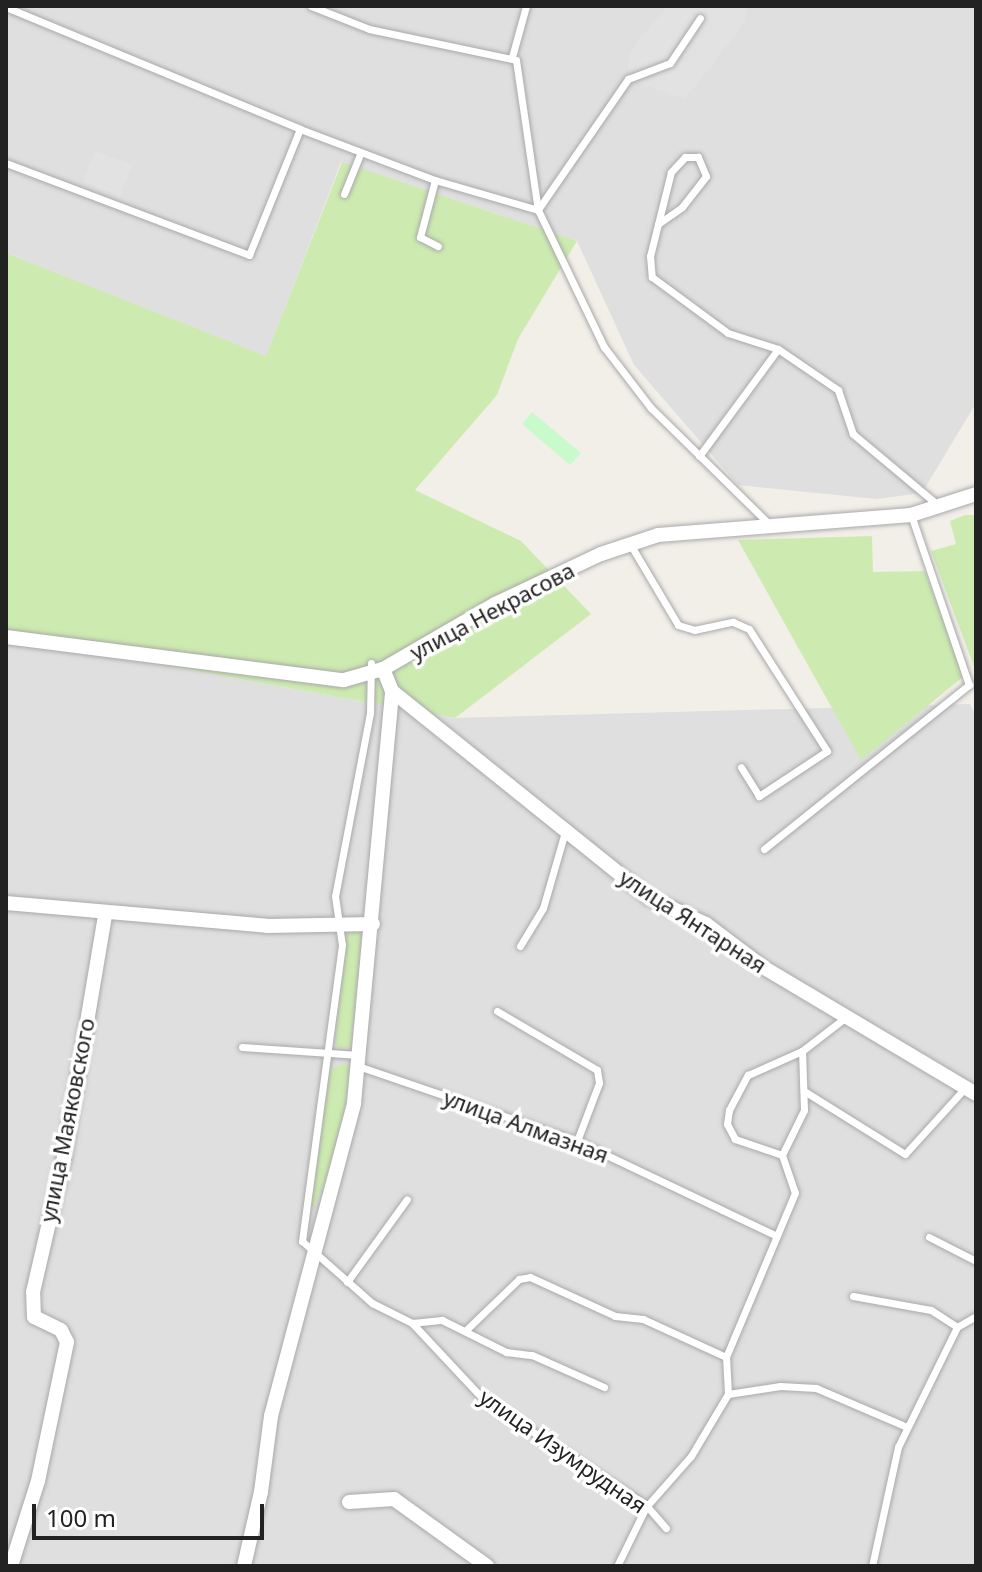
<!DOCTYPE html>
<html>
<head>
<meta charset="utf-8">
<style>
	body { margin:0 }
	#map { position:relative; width:982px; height:1572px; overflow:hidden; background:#f2efe9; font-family:"Noto Sans",sans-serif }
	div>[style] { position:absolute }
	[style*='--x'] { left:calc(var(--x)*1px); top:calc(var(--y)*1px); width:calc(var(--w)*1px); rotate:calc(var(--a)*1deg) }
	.residential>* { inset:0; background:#e0dfdf }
	.grass>* { inset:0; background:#cdebb0 }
	.park>* { inset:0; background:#c8facc }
	.parking>* { inset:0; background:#e2e2e2 }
	.roads { filter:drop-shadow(0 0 2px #a9a9a9) drop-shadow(0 0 2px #a9a9a9) }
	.lane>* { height:7px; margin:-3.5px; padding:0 3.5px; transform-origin:3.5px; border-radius:3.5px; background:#fff }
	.street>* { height:14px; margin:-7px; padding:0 7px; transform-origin:7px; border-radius:7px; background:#fff }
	span { translate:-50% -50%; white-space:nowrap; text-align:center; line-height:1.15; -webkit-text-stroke:7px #fff; paint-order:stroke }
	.street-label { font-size:22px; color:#222 }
	.frame { position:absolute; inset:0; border:8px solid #222; pointer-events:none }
	.scale { position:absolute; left:32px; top:1504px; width:232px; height:36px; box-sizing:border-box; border:4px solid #222; border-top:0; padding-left:10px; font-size:24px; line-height:28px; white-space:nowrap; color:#222; -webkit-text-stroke:6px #fff; paint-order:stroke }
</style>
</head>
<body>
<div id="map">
	<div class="residential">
		<i style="clip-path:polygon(6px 6px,976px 6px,976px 403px,922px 493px,876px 499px,738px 485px,634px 365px,577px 241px,341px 162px,266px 357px,6px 253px)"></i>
		<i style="clip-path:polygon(6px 637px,455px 718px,970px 704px,976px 716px,976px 1566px,6px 1566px)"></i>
	</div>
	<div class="grass">
		<i style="clip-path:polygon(342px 162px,577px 241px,518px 339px,497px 395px,415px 490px,521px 541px,591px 614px,455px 718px,6px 637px,6px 253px,266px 356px)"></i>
		<i style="clip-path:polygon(965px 515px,976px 515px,976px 672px,931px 551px,956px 544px,950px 521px)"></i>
		<i style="clip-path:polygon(872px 536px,873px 572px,925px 571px,964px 676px,861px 760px,738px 540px)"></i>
		<i style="clip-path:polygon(357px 929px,362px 932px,351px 1047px,341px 1048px,335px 1046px,347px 930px)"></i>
		<i style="clip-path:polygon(346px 1063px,351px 1071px,345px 1109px,329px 1171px,314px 1208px,310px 1203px,330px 1070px)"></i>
	</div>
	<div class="park">
		<i style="clip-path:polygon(532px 412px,581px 453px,570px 465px,522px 424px)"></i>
	</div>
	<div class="parking">
		<i style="clip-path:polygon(667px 6px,746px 6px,746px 21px,685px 99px,628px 79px,629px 53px)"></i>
		<i style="clip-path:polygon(95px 151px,133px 165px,120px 196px,83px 182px)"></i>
	</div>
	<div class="roads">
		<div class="lane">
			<i style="--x:311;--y:6;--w:62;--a:21.6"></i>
			<i style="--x:369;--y:29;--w:150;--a:11.9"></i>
			<i style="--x:516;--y:60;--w:152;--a:81.7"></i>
			<i style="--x:538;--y:210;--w:152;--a:64.3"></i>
			<i style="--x:604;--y:347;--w:77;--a:52.4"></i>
			<i style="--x:651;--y:408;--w:167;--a:44.5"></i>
			<i style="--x:6;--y:7;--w:318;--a:22.5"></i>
			<i style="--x:300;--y:129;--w:144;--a:20.7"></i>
			<i style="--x:435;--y:180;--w:107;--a:16.2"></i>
			<i style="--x:512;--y:57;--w:53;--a:-74.6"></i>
			<i style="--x:6;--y:163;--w:260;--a:20.7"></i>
			<i style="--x:249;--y:255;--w:136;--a:-68"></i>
			<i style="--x:435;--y:180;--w:59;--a:104.7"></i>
			<i style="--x:420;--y:237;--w:20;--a:27"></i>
			<i style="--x:344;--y:194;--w:45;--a:-68"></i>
			<i style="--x:539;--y:208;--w:157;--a:-55.4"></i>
			<i style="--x:628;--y:79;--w:45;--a:-20.9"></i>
			<i style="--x:670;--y:63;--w:54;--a:-56.3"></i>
			<i style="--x:658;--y:224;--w:29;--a:-35"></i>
			<i style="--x:682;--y:207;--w:39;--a:-52"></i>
			<i style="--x:706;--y:176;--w:21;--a:-113"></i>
			<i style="--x:698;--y:157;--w:13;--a:180"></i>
			<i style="--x:685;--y:157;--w:21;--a:133"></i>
			<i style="--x:671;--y:172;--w:87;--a:104"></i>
			<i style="--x:650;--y:256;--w:21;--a:85"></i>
			<i style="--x:652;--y:277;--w:94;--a:36.4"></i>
			<i style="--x:728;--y:333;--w:52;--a:17.7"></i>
			<i style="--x:778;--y:349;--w:133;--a:126.4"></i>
			<i style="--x:778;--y:349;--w:73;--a:34.3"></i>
			<i style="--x:838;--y:390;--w:46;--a:71.2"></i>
			<i style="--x:853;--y:434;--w:111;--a:39.9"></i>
			<i style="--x:630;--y:544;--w:94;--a:59.3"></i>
			<i style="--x:678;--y:625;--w:17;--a:17"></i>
			<i style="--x:694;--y:630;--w:40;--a:-12"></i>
			<i style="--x:733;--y:622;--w:17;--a:24"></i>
			<i style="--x:749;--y:629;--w:145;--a:57.4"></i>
			<i style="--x:827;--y:751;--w:82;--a:146.5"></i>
			<i style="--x:759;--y:796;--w:34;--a:-122"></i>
			<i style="--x:371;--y:663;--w:50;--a:91.1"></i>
			<i style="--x:370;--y:713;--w:186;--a:100.8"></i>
			<i style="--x:335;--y:896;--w:49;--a:81.9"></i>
			<i style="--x:342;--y:945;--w:299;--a:97.7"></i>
			<i style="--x:302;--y:1241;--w:94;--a:41.5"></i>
			<i style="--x:372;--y:1303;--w:45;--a:26.6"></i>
			<i style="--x:412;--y:1323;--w:107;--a:46.9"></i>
			<i style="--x:485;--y:1401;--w:190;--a:32.8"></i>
			<i style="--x:645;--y:1504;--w:32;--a:49"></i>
			<i style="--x:764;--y:849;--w:263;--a:-38.7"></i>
			<i style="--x:969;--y:685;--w:180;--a:-108.8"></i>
			<i style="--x:520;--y:946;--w:44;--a:-58.8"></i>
			<i style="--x:543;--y:908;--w:79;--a:-73.9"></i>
			<i style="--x:497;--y:1011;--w:116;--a:30.5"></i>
			<i style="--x:597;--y:1070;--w:13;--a:81"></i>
			<i style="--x:599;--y:1083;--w:62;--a:110.8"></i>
			<i style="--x:242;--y:1047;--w:117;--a:3.9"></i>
			<i style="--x:358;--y:1066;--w:231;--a:18.9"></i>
			<i style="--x:577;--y:1141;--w:221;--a:25.4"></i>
			<i style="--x:804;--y:1091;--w:119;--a:32"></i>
			<i style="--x:905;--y:1154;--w:91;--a:-47.7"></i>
			<i style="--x:782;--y:1155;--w:50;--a:-63.9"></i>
			<i style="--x:804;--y:1110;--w:59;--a:-91.9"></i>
			<i style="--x:929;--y:1237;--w:53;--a:27.1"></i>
			<i style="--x:347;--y:1282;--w:102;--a:-54.1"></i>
			<i style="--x:853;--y:1296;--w:79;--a:10.2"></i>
			<i style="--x:931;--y:1310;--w:31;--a:33"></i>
			<i style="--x:412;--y:1323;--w:30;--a:-6"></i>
			<i style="--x:442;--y:1320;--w:72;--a:26.6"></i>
			<i style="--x:506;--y:1352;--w:26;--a:7"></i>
			<i style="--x:532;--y:1355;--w:79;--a:24"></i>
			<i style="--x:465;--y:1331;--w:75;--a:-43.9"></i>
			<i style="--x:519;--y:1279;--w:11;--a:-10"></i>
			<i style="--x:530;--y:1277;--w:94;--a:24.6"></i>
			<i style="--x:615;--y:1316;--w:28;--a:6"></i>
			<i style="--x:643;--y:1319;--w:91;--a:24.6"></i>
			<i style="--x:728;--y:1394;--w:53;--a:-8.7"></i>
			<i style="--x:780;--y:1386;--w:36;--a:3"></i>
			<i style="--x:816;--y:1388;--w:99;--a:23.2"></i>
			<i style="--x:617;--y:1566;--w:66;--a:-63.8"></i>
			<i style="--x:646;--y:1507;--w:68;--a:-48.6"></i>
			<i style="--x:691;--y:1456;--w:72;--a:-59.2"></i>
			<i style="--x:728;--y:1394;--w:37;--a:-93"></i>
			<i style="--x:726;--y:1357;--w:178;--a:-67.2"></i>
			<i style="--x:795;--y:1193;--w:40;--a:-108.9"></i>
			<i style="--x:782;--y:1155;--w:50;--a:-161.2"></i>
			<i style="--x:735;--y:1139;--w:17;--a:-118"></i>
			<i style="--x:727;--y:1124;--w:14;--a:-82"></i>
			<i style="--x:729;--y:1110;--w:40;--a:-62"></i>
			<i style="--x:748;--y:1075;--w:59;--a:-24"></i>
			<i style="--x:802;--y:1051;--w:56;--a:-37.7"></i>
			<i style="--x:872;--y:1566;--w:122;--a:-77.7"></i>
			<i style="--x:898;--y:1447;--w:134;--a:-63.8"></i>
			<i style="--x:957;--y:1327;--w:22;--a:-30"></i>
		</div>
		<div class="street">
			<i style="--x:6;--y:637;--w:341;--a:7.3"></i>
			<i style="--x:344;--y:680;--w:41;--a:-15.8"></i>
			<i style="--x:383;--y:669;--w:129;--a:-30.1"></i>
			<i style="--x:495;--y:604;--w:117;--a:-25.3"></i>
			<i style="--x:601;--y:554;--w:60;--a:-18.4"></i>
			<i style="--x:658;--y:535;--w:254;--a:-4.5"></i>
			<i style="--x:911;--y:515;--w:68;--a:-17.9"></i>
			<i style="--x:392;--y:691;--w:329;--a:38.8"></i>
			<i style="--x:648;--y:897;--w:64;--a:25"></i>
			<i style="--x:706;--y:924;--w:71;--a:37"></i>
			<i style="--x:763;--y:967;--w:248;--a:30.8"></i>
			<i style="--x:6;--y:903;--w:262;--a:5"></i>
			<i style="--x:267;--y:926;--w:106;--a:-1.1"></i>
			<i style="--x:349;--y:1502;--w:45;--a:-3.8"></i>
			<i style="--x:394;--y:1499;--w:115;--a:35.8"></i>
			<i style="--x:11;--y:1566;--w:89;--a:-72.4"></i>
			<i style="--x:38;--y:1481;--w:142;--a:-78.2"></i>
			<i style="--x:67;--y:1342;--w:13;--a:-117"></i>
			<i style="--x:61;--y:1330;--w:30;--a:-154"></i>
			<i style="--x:34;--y:1317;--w:25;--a:-92"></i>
			<i style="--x:33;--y:1292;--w:138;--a:-77"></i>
			<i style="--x:64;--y:1158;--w:246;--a:-80.4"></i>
			<i style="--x:244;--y:1566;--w:76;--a:-77.1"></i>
			<i style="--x:261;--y:1492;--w:77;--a:-82.5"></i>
			<i style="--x:271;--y:1416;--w:324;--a:-75.1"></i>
			<i style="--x:354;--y:1103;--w:414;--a:-84.7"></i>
			<i style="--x:392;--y:691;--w:24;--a:-112"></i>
		</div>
	</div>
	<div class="street-label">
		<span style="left:492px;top:611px;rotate:-28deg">улица Некрасова</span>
		<span style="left:693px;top:921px;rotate:33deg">улица Янтарная</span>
		<span style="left:67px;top:1120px;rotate:-79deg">улица Маяковского</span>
		<span style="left:526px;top:1126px;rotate:20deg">улица Алмазная</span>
		<span style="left:563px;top:1451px;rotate:35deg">улица Изумрудная</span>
	</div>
	<div class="frame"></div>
	<div class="scale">100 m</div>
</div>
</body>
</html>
